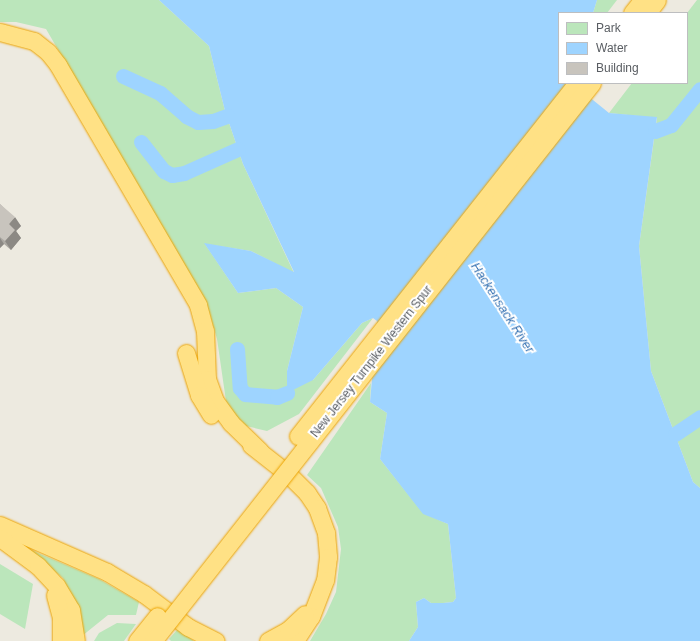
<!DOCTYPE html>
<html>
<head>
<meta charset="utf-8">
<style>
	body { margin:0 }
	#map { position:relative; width:700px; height:641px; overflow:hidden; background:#edeae0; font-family:Arial,sans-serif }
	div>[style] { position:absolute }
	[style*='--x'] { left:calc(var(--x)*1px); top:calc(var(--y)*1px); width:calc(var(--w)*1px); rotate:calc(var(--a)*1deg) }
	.green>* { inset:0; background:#bbe6bb }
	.water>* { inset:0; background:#9ed4ff }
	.river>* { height:15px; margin:-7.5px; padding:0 7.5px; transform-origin:7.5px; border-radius:7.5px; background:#9ed4ff }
	.roads { filter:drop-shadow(0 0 1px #eda400) drop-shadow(0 0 1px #eda400) }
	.highway>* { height:17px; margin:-8.5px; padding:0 8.5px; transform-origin:8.5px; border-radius:8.5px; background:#ffe185 }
	.bridges { filter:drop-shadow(0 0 1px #eda400) drop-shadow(0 0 1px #eda400) }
	.highway-bridge>* { height:17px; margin:-8.5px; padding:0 8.5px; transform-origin:8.5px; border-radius:8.5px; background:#ffe185 }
	.wall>* { inset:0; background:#aca9a3 }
	.shaded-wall>* { inset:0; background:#8c8984 }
	.building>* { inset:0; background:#c8c4bd }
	span { translate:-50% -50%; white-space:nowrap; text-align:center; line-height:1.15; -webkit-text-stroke:4px #fff; paint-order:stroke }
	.street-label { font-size:12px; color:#595d62 }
	.water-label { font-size:13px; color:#3874b4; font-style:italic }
	.legend { position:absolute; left:558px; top:12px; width:130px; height:72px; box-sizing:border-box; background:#fff; border:1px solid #bdbec0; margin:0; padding:5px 7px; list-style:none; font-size:12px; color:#595d62 }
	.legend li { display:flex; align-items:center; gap:8px; height:20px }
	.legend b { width:20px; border:1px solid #bdbec0 }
</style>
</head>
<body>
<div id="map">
	<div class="green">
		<i style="clip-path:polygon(0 0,159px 0,209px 46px,225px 111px,243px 164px,294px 273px,251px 251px,205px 244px,238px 293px,276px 288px,303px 307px,287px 371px,313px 380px,362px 323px,373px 318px,299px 414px,267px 431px,242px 425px,226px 401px,217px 339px,207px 305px,46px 29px,16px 22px,0 22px)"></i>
		<i style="clip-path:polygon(597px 0,617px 0,607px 13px,593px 13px)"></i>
		<i style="clip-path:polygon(697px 0,700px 0,700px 488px,693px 482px,651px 371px,639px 246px,657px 118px,609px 113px,632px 83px,687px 83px,687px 13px)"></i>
		<i style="clip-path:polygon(371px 383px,370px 402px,387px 413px,380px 459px,423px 513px,448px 524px,456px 598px,453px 602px,443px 603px,431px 603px,424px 598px,416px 602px,418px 627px,409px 641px,310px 641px,326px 614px,336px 592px,341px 549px,338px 527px,321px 488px,307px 475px)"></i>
		<i style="clip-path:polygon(24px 547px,99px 579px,139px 602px,136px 615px,108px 615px,82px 636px,77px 611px,63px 578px)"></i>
		<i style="clip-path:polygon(0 564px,33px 584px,25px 629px,0 614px)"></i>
		<i style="clip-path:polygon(117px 623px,136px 624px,124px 641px,94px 641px,99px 633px)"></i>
		<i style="clip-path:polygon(178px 629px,194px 641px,171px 641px,169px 639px)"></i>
	</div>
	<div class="water">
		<i style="clip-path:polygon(159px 0,597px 0,593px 13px,559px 13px,559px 83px,572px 83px,609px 113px,657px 117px,639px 246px,651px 371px,693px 482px,700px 488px,700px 641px,409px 641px,418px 627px,416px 602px,424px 598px,431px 603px,443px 603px,453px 602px,456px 598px,448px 524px,423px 514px,380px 459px,387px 413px,370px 402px,377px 321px,373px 318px,362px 323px,313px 380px,287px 393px,287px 371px,303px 307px,276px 288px,238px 293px,204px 243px,251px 251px,294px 272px,243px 164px,225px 111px,209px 46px)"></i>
	</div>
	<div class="river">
		<i style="--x:123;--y:76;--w:41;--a:24.7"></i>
		<i style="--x:160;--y:93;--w:35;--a:41"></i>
		<i style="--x:186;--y:116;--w:13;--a:27"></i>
		<i style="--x:198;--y:122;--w:15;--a:-4"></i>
		<i style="--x:213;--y:121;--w:15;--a:-20"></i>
		<i style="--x:655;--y:131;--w:17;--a:-21"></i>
		<i style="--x:671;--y:125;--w:46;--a:-51.1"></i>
		<i style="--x:141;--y:142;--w:37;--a:52"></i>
		<i style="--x:164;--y:171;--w:9;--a:27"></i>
		<i style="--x:172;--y:175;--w:12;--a:-9"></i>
		<i style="--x:184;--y:173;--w:59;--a:-24"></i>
		<i style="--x:237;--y:349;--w:39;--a:86"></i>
		<i style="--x:240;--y:388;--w:8;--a:50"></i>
		<i style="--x:245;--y:394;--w:32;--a:5"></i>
		<i style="--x:277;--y:397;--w:11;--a:-22"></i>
		<i style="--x:675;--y:434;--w:30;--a:-34"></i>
	</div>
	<div class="roads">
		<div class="highway">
			<i style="--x:632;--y:13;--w:16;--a:-52"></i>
			<i style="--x:647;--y:13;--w:16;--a:-52"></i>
			<i style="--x:0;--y:32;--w:35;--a:15"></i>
			<i style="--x:34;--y:41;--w:18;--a:38"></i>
			<i style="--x:48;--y:52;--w:16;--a:52"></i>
			<i style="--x:58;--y:65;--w:278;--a:59.7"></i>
			<i style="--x:198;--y:305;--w:27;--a:75"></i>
			<i style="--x:205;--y:331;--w:48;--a:87.6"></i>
			<i style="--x:207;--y:379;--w:23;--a:70"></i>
			<i style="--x:215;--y:401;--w:27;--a:54"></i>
			<i style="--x:231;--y:423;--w:40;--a:44"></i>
			<i style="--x:186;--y:353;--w:44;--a:72.8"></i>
			<i style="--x:199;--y:395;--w:23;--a:59"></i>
			<i style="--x:251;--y:445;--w:47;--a:38.1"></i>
			<i style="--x:288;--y:474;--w:27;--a:45"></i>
			<i style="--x:307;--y:493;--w:18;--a:56"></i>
			<i style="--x:317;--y:508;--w:27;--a:70"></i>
			<i style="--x:326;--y:533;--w:24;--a:85"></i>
			<i style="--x:328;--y:557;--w:23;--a:97"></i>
			<i style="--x:325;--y:580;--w:39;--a:111"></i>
			<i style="--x:311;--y:616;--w:30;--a:123"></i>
			<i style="--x:0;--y:525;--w:117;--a:23.7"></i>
			<i style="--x:107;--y:572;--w:43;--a:30.7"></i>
			<i style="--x:144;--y:594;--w:55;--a:36.9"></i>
			<i style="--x:188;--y:627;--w:31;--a:27"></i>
			<i style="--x:0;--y:538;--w:47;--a:36.4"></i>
			<i style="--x:38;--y:566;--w:26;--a:47"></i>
			<i style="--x:56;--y:585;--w:29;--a:59"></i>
			<i style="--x:71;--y:610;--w:31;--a:81"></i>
			<i style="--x:55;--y:595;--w:23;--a:75"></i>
			<i style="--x:61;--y:617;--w:24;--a:90"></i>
			<i style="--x:268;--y:641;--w:23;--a:-29"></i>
			<i style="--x:288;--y:630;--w:23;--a:-43"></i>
		</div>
	</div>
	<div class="bridges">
		<div class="highway-bridge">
			<i style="--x:298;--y:436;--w:450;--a:-51.7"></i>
			<i style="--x:137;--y:641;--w:32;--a:-51"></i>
			<i style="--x:153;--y:641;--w:710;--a:-51.81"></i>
		</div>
	</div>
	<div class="wall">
		<i style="clip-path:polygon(0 204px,21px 226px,16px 231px,21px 238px,11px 250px,4px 244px,0 248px)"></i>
	</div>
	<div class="shaded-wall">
		<i style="clip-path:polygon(15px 217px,21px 226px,16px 231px,21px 238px,11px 250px,5px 241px,9px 224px)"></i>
		<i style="clip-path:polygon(0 238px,4px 244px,0 248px)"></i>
	</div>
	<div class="building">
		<i style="clip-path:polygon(0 204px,15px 217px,9px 224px,15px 230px,5px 241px,0 237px)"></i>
	</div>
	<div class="street-label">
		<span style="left:372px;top:362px;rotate:-52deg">New Jersey Turnpike Western Spur</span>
	</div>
	<div class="water-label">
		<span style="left:502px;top:308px;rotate:57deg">Hackensack River</span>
	</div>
	<ul class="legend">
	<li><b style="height:11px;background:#bbe6bb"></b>Park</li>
	<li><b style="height:11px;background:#9ed4ff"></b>Water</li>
	<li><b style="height:11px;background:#c8c4bd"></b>Building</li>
	</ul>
</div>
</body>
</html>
